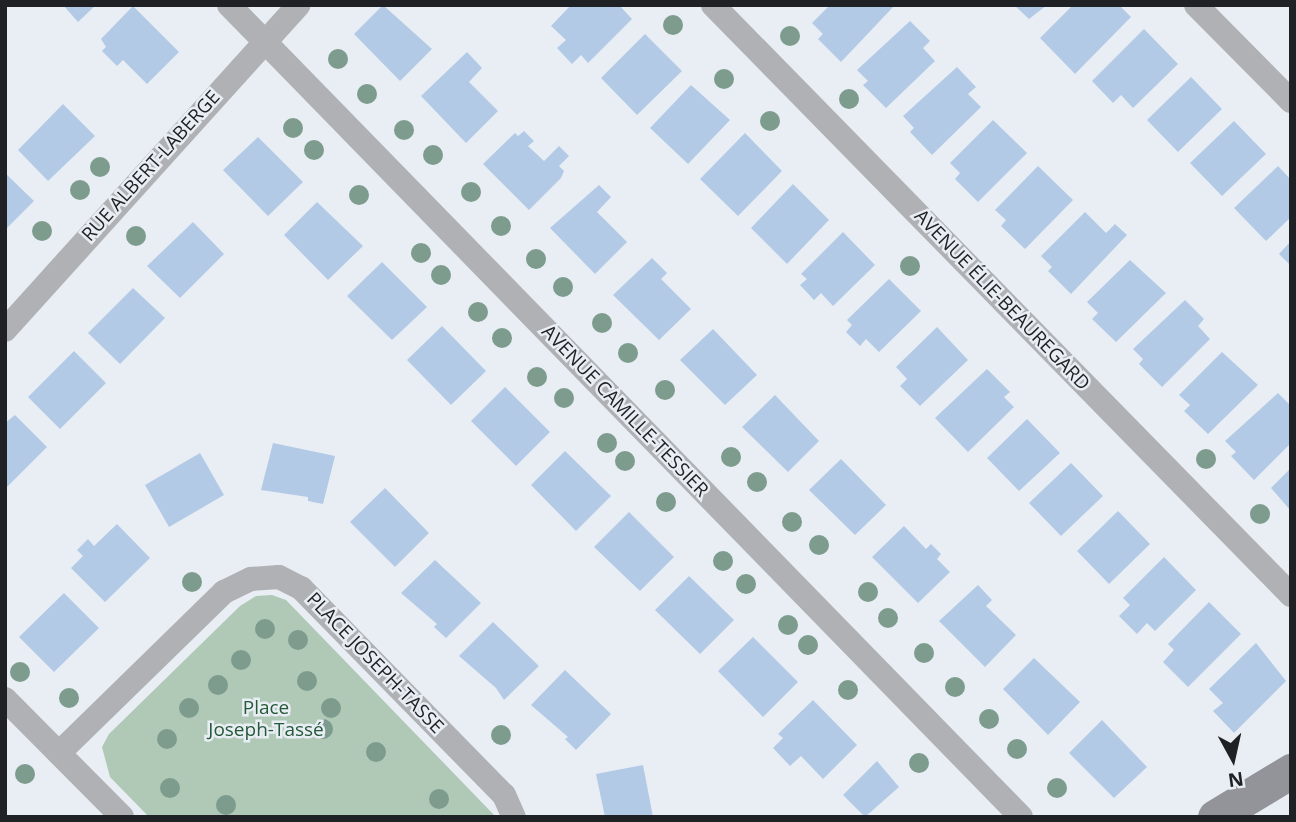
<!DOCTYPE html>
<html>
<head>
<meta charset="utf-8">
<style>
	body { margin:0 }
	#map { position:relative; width:1296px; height:822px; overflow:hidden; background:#e8eef4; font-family:"Open Sans",sans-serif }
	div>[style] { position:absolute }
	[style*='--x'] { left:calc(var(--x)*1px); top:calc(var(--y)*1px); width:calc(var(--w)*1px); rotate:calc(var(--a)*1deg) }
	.green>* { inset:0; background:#b0c8b6 }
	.building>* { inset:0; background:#b3cae6 }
	.street>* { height:24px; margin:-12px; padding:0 12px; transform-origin:12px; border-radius:12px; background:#b0b1b5 }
	.secondary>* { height:35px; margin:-17.5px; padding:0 17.5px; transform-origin:17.5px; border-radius:17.5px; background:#939499 }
	.trees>* { width:20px; height:20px; margin:-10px; border-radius:50%; background:#7d9c8d }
	span { translate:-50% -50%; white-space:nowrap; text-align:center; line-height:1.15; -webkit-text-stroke:5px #e8eef4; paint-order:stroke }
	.street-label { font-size:19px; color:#1f2124 }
	.park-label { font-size:19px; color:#255938 }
	.frame { position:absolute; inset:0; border:7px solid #1f2124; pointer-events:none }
	.north { position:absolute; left:1198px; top:724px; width:70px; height:70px; -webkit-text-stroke:5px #e8eef4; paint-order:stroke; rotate:172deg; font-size:19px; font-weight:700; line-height:28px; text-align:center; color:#1f2124 }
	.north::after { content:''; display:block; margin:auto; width:24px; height:32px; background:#1f2124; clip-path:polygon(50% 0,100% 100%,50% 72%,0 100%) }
</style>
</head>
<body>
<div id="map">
	<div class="green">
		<i style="clip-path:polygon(272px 595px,286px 600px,496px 817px,149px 817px,110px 777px,102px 747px,109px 734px,240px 606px,256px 596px)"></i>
	</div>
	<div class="building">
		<i style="clip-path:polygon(63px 5px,96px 5px,78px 22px)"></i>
		<i style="clip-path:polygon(383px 5px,432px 49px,400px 81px,354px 34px)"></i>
		<i style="clip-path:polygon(571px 5px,619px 5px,632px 19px,588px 63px,581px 55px,572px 64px,557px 48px,566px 40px,551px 26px)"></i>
		<i style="clip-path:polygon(830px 5px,895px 5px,841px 62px,818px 39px,823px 34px,812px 23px)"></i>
		<i style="clip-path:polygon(1014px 5px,1047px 5px,1029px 19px)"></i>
		<i style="clip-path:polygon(1073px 5px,1119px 5px,1131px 17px,1075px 74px,1040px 38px)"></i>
		<i style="clip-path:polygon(133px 6px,179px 52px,147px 84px,123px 60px,117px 66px,102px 51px,106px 47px,101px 39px)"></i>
		<i style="clip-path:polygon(910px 21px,930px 41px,923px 48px,935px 61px,886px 108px,863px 85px,868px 81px,857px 70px)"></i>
		<i style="clip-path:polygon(1144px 29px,1178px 64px,1133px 108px,1121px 95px,1113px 103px,1092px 81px)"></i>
		<i style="clip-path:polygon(645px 34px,682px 71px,637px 115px,601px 78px)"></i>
		<i style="clip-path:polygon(467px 52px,482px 68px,469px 82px,498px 111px,466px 143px,421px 96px)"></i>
		<i style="clip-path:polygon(957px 67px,976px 87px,968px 94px,981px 107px,932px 155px,910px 132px,914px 128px,903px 116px)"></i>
		<i style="clip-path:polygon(1191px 77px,1222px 109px,1178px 152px,1147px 120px)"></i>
		<i style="clip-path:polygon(691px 85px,730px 120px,688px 164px,650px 128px)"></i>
		<i style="clip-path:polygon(63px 104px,95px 136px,48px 181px,18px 150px)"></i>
		<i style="clip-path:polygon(993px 120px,1027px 153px,978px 202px,955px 179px,960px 173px,950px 163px)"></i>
		<i style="clip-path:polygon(1234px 121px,1266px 154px,1222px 196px,1190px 163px)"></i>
		<i style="clip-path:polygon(524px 131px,534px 141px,528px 146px,544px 161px,559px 146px,569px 156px,559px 166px,564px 171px,561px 178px,529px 210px,483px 164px,515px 133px,518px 136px)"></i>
		<i style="clip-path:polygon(745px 133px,782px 171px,738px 216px,700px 179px)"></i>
		<i style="clip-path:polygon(258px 137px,303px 182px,268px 216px,223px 170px)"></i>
		<i style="clip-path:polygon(1038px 166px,1073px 200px,1025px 249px,1001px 226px,1006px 220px,995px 210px)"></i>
		<i style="clip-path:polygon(1278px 166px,1291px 180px,1291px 217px,1266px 241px,1234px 208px)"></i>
		<i style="clip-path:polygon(5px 173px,34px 201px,5px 230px)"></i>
		<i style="clip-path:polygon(793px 184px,829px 220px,787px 264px,751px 228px)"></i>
		<i style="clip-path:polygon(599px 185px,611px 197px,597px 212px,627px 242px,595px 274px,550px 228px)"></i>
		<i style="clip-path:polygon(317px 202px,363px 246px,328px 280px,284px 235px)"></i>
		<i style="clip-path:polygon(1085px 212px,1106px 233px,1115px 224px,1127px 235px,1071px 294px,1048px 271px,1052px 267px,1041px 256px)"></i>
		<i style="clip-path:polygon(193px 222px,224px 254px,180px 298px,147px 266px)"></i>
		<i style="clip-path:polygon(843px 232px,875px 265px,833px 306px,821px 293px,814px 300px,800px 285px,807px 279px,801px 274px)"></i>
		<i style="clip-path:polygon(1291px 241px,1291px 266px,1279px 254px)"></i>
		<i style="clip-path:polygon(652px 258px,667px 273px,661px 279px,691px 309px,659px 340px,613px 295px)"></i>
		<i style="clip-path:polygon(1130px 260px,1166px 293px,1116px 342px,1092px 319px,1098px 313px,1087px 302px)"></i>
		<i style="clip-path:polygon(382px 262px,427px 307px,392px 340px,347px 296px)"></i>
		<i style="clip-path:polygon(889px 279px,921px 311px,879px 352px,866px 339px,860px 346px,846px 332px,852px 325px,847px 320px)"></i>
		<i style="clip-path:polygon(133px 288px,165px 318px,120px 364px,88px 333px)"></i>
		<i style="clip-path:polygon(1185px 300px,1204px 319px,1198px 326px,1210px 339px,1162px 387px,1139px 364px,1143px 359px,1133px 349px)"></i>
		<i style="clip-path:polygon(442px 326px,486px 371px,451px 405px,407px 360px)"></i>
		<i style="clip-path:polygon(937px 327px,968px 360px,920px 406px,900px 386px,907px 379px,896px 367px)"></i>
		<i style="clip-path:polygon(713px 329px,757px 375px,725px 405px,680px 360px)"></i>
		<i style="clip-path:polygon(74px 351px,106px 383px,60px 429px,28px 397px)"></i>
		<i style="clip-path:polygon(1222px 352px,1258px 385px,1208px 434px,1184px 411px,1190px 405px,1179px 395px)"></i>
		<i style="clip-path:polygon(987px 369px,1010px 392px,1004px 397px,1014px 407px,968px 452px,935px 418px)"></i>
		<i style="clip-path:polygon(505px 387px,550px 432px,516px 466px,471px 421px)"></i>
		<i style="clip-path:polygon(1278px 393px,1291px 406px,1291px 443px,1254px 480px,1231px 456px,1236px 452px,1225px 441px)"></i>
		<i style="clip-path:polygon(775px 395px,819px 441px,788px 472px,742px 427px)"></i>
		<i style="clip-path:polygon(15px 415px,47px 447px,5px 489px,5px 423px)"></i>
		<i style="clip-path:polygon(1027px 419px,1060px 453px,1019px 491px,987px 458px)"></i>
		<i style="clip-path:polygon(273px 443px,335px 456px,323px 504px,308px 501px,308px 497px,261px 490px)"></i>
		<i style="clip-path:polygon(565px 451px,611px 496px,576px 531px,531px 485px)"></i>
		<i style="clip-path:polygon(200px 453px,224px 495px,169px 527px,145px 485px)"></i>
		<i style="clip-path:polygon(841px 459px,886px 505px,855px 535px,809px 490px)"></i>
		<i style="clip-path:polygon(1071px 463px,1103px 496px,1061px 536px,1029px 503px)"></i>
		<i style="clip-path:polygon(1291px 468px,1291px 511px,1271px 488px)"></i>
		<i style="clip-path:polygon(385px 488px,429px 533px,395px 567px,350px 522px)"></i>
		<i style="clip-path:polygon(1118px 511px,1150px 544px,1109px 584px,1077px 551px)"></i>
		<i style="clip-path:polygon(629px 512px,674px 557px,640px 591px,594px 547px)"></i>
		<i style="clip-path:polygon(117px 524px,150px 558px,105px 602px,71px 568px,83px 556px,77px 550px,88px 539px,94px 546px)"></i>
		<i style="clip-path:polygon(904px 526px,926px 549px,931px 544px,941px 554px,937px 559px,950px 572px,918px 603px,872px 557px)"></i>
		<i style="clip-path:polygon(1164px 557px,1196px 590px,1155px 631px,1147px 623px,1137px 634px,1119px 616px,1130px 605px,1123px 598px)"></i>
		<i style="clip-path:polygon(435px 560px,481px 603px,446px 638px,434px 627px,437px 624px,401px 593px)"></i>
		<i style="clip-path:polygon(689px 576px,734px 620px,700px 654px,655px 610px)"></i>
		<i style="clip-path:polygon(978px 585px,992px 600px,986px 606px,1016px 635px,985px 667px,939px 621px)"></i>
		<i style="clip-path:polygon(64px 593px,99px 628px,54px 672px,19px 637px)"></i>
		<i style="clip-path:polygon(1209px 602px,1241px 634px,1188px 687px,1163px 662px,1174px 650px,1168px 644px)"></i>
		<i style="clip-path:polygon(493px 622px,539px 666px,504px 700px,496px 688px,459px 656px)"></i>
		<i style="clip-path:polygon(753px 637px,798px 682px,763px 717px,718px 671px)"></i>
		<i style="clip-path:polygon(1256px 643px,1286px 681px,1234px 733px,1213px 711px,1223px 703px,1209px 689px)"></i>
		<i style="clip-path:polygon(1034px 658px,1080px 702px,1048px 735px,1003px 689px)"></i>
		<i style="clip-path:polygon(565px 670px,611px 714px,576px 750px,565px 739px,568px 737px,531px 705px)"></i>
		<i style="clip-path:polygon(813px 700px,857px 745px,823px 779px,801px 756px,790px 766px,773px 748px,783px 738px,778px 734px)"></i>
		<i style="clip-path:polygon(1102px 720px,1147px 767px,1114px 798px,1069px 753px)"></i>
		<i style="clip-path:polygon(877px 761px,899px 787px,865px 817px,843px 795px)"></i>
		<i style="clip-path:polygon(643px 765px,653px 817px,605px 817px,596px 774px)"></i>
	</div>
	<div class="street">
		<i style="--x:229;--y:5;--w:1134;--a:45.71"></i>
		<i style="--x:713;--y:5;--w:826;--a:45.59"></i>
		<i style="--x:1196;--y:5;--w:135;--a:45.3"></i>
		<i style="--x:5;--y:330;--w:438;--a:-47.9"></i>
		<i style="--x:5;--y:699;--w:166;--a:45.2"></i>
		<i style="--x:59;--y:753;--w:231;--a:-44.3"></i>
		<i style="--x:224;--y:592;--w:30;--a:-26"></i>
		<i style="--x:251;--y:579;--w:28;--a:-4"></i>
		<i style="--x:279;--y:577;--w:25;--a:27"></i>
		<i style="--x:301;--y:588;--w:290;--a:45.6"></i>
		<i style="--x:504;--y:795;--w:24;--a:66"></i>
	</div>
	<div class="secondary">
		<i style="--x:1215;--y:817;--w:89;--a:-31.2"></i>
	</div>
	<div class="trees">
		<i style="left:673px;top:25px"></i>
		<i style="left:790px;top:36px"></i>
		<i style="left:338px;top:59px"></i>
		<i style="left:724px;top:79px"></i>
		<i style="left:367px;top:94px"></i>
		<i style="left:849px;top:99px"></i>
		<i style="left:770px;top:121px"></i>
		<i style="left:293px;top:128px"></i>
		<i style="left:404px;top:130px"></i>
		<i style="left:314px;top:150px"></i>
		<i style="left:433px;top:155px"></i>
		<i style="left:100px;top:167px"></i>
		<i style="left:80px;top:190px"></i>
		<i style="left:471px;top:192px"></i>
		<i style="left:359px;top:195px"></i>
		<i style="left:501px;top:226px"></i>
		<i style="left:42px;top:231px"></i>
		<i style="left:136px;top:236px"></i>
		<i style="left:421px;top:253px"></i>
		<i style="left:536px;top:259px"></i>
		<i style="left:910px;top:266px"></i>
		<i style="left:441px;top:275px"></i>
		<i style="left:563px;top:287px"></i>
		<i style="left:478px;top:312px"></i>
		<i style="left:602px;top:323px"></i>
		<i style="left:502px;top:338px"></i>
		<i style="left:628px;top:353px"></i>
		<i style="left:537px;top:377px"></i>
		<i style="left:665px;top:390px"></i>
		<i style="left:564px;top:398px"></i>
		<i style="left:607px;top:443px"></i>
		<i style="left:731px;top:457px"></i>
		<i style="left:1206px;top:459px"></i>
		<i style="left:625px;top:461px"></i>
		<i style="left:757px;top:482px"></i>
		<i style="left:666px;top:502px"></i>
		<i style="left:1260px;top:514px"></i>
		<i style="left:792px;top:522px"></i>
		<i style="left:819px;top:545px"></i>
		<i style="left:723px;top:561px"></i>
		<i style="left:192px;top:582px"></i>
		<i style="left:746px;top:584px"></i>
		<i style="left:868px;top:592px"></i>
		<i style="left:888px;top:618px"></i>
		<i style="left:788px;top:625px"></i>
		<i style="left:265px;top:629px"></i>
		<i style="left:298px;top:640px"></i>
		<i style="left:808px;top:645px"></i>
		<i style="left:924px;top:653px"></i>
		<i style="left:241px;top:660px"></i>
		<i style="left:20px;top:672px"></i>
		<i style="left:307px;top:681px"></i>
		<i style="left:218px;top:685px"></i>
		<i style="left:955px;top:687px"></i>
		<i style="left:848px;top:690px"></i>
		<i style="left:69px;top:698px"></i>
		<i style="left:189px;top:708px"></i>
		<i style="left:331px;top:708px"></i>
		<i style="left:989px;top:719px"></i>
		<i style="left:323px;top:729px"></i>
		<i style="left:501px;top:735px"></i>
		<i style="left:167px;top:739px"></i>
		<i style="left:1017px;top:749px"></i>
		<i style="left:376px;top:752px"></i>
		<i style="left:919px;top:763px"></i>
		<i style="left:25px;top:774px"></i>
		<i style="left:170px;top:788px"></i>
		<i style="left:1057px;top:788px"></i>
		<i style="left:439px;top:799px"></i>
		<i style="left:226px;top:805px"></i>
	</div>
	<div class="street-label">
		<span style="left:151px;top:166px;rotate:-48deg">RUE ALBERT-LABERGE</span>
		<span style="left:1002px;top:300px;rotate:46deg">AVENUE ÉLIE-BEAUREGARD</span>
		<span style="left:625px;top:411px;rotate:46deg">AVENUE CAMILLE-TESSIER</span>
		<span style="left:375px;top:663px;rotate:46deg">PLACE JOSEPH-TASSE</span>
	</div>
	<div class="park-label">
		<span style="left:266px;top:719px">Place<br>Joseph-Tassé</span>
	</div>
	<div class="frame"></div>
	<div class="north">N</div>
</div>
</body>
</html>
